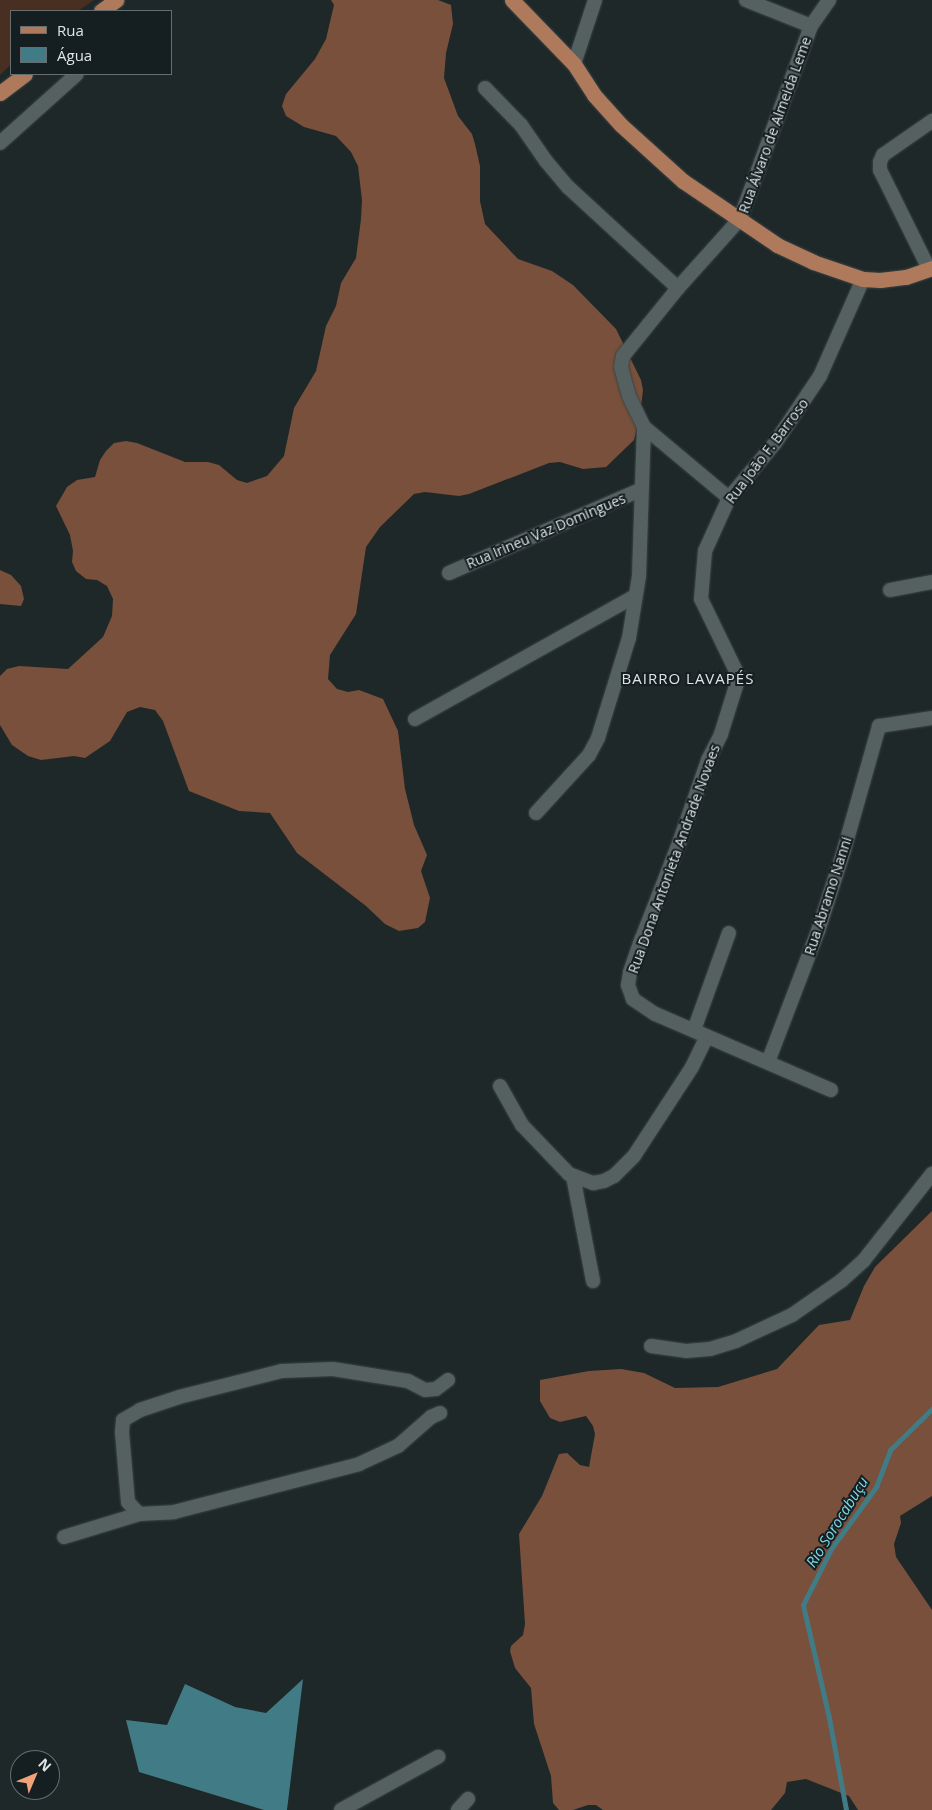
<!DOCTYPE html>
<html>
<head>
<meta charset="utf-8">
<style>
	body { margin:0 }
	#map { position:relative; width:932px; height:1810px; overflow:hidden; background:#1e2829; font-family:"Open Sans",sans-serif }
	div>[style] { position:absolute }
	[style*='--x'] { left:calc(var(--x)*1px); top:calc(var(--y)*1px); width:calc(var(--w)*1px); rotate:calc(var(--a)*1deg) }
	.green>* { inset:0; background:#482f21 }
	.forest>* { inset:0; background:#78503b }
	.water>* { inset:0; background:#417b85 }
	.stream>* { height:4.5px; margin:-2.25px; padding:0 2.25px; transform-origin:2.25px; border-radius:2.25px; background:#417b85 }
	.roads { filter:drop-shadow(0 0 1px #3c4345) drop-shadow(0 0 1px #3c4345) }
	.minor>* { height:14px; margin:-7px; padding:0 7px; transform-origin:7px; border-radius:7px; background:#556061 }
	.major>* { height:15px; margin:-7.5px; padding:0 7.5px; transform-origin:7.5px; border-radius:7.5px; background:#ae7a5b }
	span { translate:-50% -50%; white-space:nowrap; text-align:center; line-height:1.15; -webkit-text-stroke:4px #151e20; paint-order:stroke }
	.street-label { font-size:14px; color:#dfe5e6 }
	.neighbourhood-label { font-size:15px; color:#dfe5e6; letter-spacing:1px }
	.water-label { font-size:15px; color:#7cdaea; font-style:italic }
	.legend { position:absolute; left:10px; top:10px; width:162px; height:65px; box-sizing:border-box; background:#151e20; border:1px solid #666e6f; margin:0; padding:6px 9px; list-style:none; font-size:15px; color:#dfe5e6 }
	.legend li { display:flex; align-items:center; gap:10px; height:25px }
	.legend b { width:25px; border:1px solid #666e6f }
	.north { position:absolute; left:10px; top:1750px; width:50px; height:50px; box-sizing:border-box; background:#151e20; border:1px solid #666e6f; border-radius:50%; rotate:45deg; font-size:14px; font-weight:700; line-height:20px; text-align:center; color:#dfe5e6 }
	.north::after { content:''; display:block; margin:auto; width:18px; height:22px; background:#f0a279; clip-path:polygon(50% 0,100% 100%,50% 72%,0 100%) }
</style>
</head>
<body>
<div id="map">
	<div class="green">
		<i style="clip-path:polygon(0 0,94px 0,78px 11px,11px 11px,11px 64px,0 75px)"></i>
	</div>
	<div class="forest">
		<i style="clip-path:polygon(331px 0,438px 0,451px 5px,453px 24px,446px 53px,444px 78px,458px 116px,472px 134px,475px 144px,480px 166px,480px 201px,485px 224px,518px 259px,552px 271px,573px 285px,616px 329px,641px 380px,643px 390px,640px 415px,634px 440px,606px 467px,583px 469px,560px 462px,549px 463px,469px 494px,459px 496px,425px 492px,414px 494px,380px 527px,366px 547px,356px 614px,330px 655px,328px 679px,337px 689px,348px 692px,359px 690px,383px 699px,398px 731px,405px 789px,414px 825px,427px 855px,421px 871px,430px 898px,425px 922px,418px 928px,399px 931px,385px 924px,366px 906px,297px 853px,270px 813px,239px 811px,189px 791px,163px 721px,155px 710px,140px 707px,127px 712px,110px 741px,85px 758px,74px 756px,41px 760px,28px 756px,12px 745px,0 725px,0 676px,7px 669px,19px 666px,68px 669px,103px 637px,112px 616px,113px 599px,107px 586px,97px 580px,86px 579px,76px 571px,72px 562px,73px 551px,70px 535px,56px 506px,67px 487px,77px 480px,95px 477px,100px 460px,106px 451px,114px 443px,126px 441px,137px 443px,185px 462px,208px 462px,219px 465px,237px 480px,247px 483px,267px 476px,284px 456px,294px 408px,316px 371px,326px 326px,336px 306px,341px 283px,356px 258px,361px 219px,362px 200px,358px 166px,351px 152px,336px 136px,304px 127px,286px 116px,282px 106px,286px 94px,315px 59px,326px 39px,334px 5px)"></i>
		<i style="clip-path:polygon(0 570px,11px 575px,21px 586px,24px 599px,21px 606px,0 604px)"></i>
		<i style="clip-path:polygon(932px 1211px,932px 1496px,900px 1516px,901px 1523px,894px 1544px,896px 1557px,932px 1610px,932px 1810px,858px 1810px,849px 1796px,806px 1779px,787px 1782px,785px 1793px,771px 1810px,603px 1810px,596px 1805px,588px 1805px,573px 1810px,559px 1810px,553px 1803px,551px 1776px,534px 1724px,531px 1688px,515px 1668px,510px 1651px,511px 1646px,523px 1635px,525px 1624px,519px 1534px,542px 1496px,559px 1454px,567px 1453px,580px 1465px,589px 1467px,595px 1434px,593px 1426px,586px 1416px,560px 1422px,550px 1418px,540px 1401px,540px 1380px,589px 1371px,621px 1369px,644px 1373px,675px 1388px,718px 1387px,777px 1369px,819px 1325px,850px 1320px,864px 1286px,875px 1267px)"></i>
	</div>
	<div class="water">
		<i style="clip-path:polygon(303px 1679px,287px 1810px,264px 1810px,139px 1772px,126px 1720px,167px 1725px,185px 1684px,235px 1707px,266px 1713px)"></i>
	</div>
	<div class="stream">
		<i style="--x:846;--y:1810;--w:94;--a:-100.5"></i>
		<i style="--x:829;--y:1718;--w:116;--a:-103"></i>
		<i style="--x:803;--y:1605;--w:63;--a:-63.4"></i>
		<i style="--x:831;--y:1549;--w:77;--a:-54"></i>
		<i style="--x:876;--y:1487;--w:40;--a:-69"></i>
		<i style="--x:890;--y:1450;--w:59;--a:-44.3"></i>
	</div>
	<div class="roads">
		<div class="minor">
			<i style="--x:746;--y:0;--w:70;--a:21.8"></i>
			<i style="--x:574;--y:64;--w:67;--a:-71.8"></i>
			<i style="--x:485;--y:88;--w:52;--a:45.8"></i>
			<i style="--x:521;--y:125;--w:44;--a:55.2"></i>
			<i style="--x:546;--y:161;--w:34;--a:50"></i>
			<i style="--x:568;--y:187;--w:149;--a:42.6"></i>
			<i style="--x:0;--y:143;--w:103;--a:-41.9"></i>
			<i style="--x:929;--y:269;--w:110;--a:-116.3"></i>
			<i style="--x:880;--y:170;--w:8;--a:-90"></i>
			<i style="--x:880;--y:162;--w:8;--a:-67"></i>
			<i style="--x:883;--y:155;--w:60;--a:-34.8"></i>
			<i style="--x:729;--y:498;--w:111;--a:-140.1"></i>
			<i style="--x:644;--y:427;--w:34;--a:-116"></i>
			<i style="--x:629;--y:396;--w:19;--a:-106"></i>
			<i style="--x:624;--y:378;--w:11;--a:-105"></i>
			<i style="--x:621;--y:367;--w:11;--a:-80"></i>
			<i style="--x:623;--y:356;--w:87;--a:-51"></i>
			<i style="--x:678;--y:288;--w:93;--a:-48.1"></i>
			<i style="--x:740;--y:219;--w:206;--a:-69.8"></i>
			<i style="--x:811;--y:26;--w:32;--a:-55"></i>
			<i style="--x:449;--y:573;--w:210;--a:-23.5"></i>
			<i style="--x:890;--y:590;--w:43;--a:-10.8"></i>
			<i style="--x:415;--y:719;--w:252;--a:-29.2"></i>
			<i style="--x:536;--y:813;--w:79;--a:-47.6"></i>
			<i style="--x:589;--y:755;--w:19;--a:-62"></i>
			<i style="--x:598;--y:738;--w:105;--a:-72.8"></i>
			<i style="--x:629;--y:638;--w:63;--a:-80.8"></i>
			<i style="--x:639;--y:576;--w:149;--a:-88.1"></i>
			<i style="--x:694;--y:1030;--w:103;--a:-70.2"></i>
			<i style="--x:768;--y:1062;--w:140;--a:-69.1"></i>
			<i style="--x:818;--y:931;--w:85;--a:-72.2"></i>
			<i style="--x:844;--y:850;--w:129;--a:-74.2"></i>
			<i style="--x:879;--y:726;--w:54;--a:-8.6"></i>
			<i style="--x:500;--y:1086;--w:45;--a:60.6"></i>
			<i style="--x:522;--y:1125;--w:68;--a:46.2"></i>
			<i style="--x:569;--y:1174;--w:26;--a:21"></i>
			<i style="--x:593;--y:1183;--w:11;--a:-10"></i>
			<i style="--x:604;--y:1181;--w:11;--a:-27"></i>
			<i style="--x:614;--y:1176;--w:28;--a:-45"></i>
			<i style="--x:634;--y:1156;--w:106;--a:-56.9"></i>
			<i style="--x:692;--y:1067;--w:34;--a:-64"></i>
			<i style="--x:831;--y:1090;--w:192;--a:-156.6"></i>
			<i style="--x:655;--y:1014;--w:27;--a:-146"></i>
			<i style="--x:633;--y:999;--w:15;--a:-110"></i>
			<i style="--x:628;--y:985;--w:13;--a:-81"></i>
			<i style="--x:630;--y:972;--w:36;--a:-71"></i>
			<i style="--x:642;--y:938;--w:102;--a:-68.7"></i>
			<i style="--x:679;--y:843;--w:88;--a:-70.7"></i>
			<i style="--x:708;--y:760;--w:29;--a:-63"></i>
			<i style="--x:721;--y:734;--w:53;--a:-72.6"></i>
			<i style="--x:737;--y:683;--w:10;--a:-90"></i>
			<i style="--x:737;--y:673;--w:82;--a:-115.9"></i>
			<i style="--x:701;--y:599;--w:48;--a:-85.2"></i>
			<i style="--x:705;--y:551;--w:58;--a:-65.6"></i>
			<i style="--x:729;--y:498;--w:72;--a:-50.1"></i>
			<i style="--x:775;--y:443;--w:81;--a:-56.1"></i>
			<i style="--x:820;--y:376;--w:106;--a:-66.1"></i>
			<i style="--x:573;--y:1176;--w:107;--a:79.2"></i>
			<i style="--x:651;--y:1346;--w:35;--a:8"></i>
			<i style="--x:686;--y:1351;--w:24;--a:-5"></i>
			<i style="--x:710;--y:1349;--w:27;--a:-17"></i>
			<i style="--x:736;--y:1341;--w:62;--a:-24.9"></i>
			<i style="--x:792;--y:1315;--w:60;--a:-34.8"></i>
			<i style="--x:841;--y:1281;--w:31;--a:-42"></i>
			<i style="--x:864;--y:1260;--w:110;--a:-51.7"></i>
			<i style="--x:139;--y:1514;--w:16;--a:-133"></i>
			<i style="--x:128;--y:1502;--w:70;--a:-94.9"></i>
			<i style="--x:122;--y:1432;--w:12;--a:-85"></i>
			<i style="--x:123;--y:1420;--w:20;--a:-30"></i>
			<i style="--x:140;--y:1410;--w:41;--a:-18.4"></i>
			<i style="--x:179;--y:1397;--w:106;--a:-14.2"></i>
			<i style="--x:282;--y:1371;--w:51;--a:-2.2"></i>
			<i style="--x:333;--y:1369;--w:76;--a:9.1"></i>
			<i style="--x:408;--y:1381;--w:19;--a:28"></i>
			<i style="--x:425;--y:1390;--w:11;--a:-5"></i>
			<i style="--x:436;--y:1389;--w:15;--a:-37"></i>
			<i style="--x:64;--y:1537;--w:78;--a:-17"></i>
			<i style="--x:139;--y:1514;--w:35;--a:-3"></i>
			<i style="--x:174;--y:1512;--w:191;--a:-14.5"></i>
			<i style="--x:359;--y:1464;--w:43;--a:-24.8"></i>
			<i style="--x:398;--y:1446;--w:44;--a:-41.3"></i>
			<i style="--x:431;--y:1417;--w:10;--a:-24"></i>
			<i style="--x:341;--y:1810;--w:111;--a:-28.7"></i>
			<i style="--x:458;--y:1810;--w:15;--a:-48"></i>
		</div>
		<div class="major">
			<i style="--x:512;--y:0;--w:89;--a:45.9"></i>
			<i style="--x:574;--y:64;--w:37;--a:57"></i>
			<i style="--x:594;--y:95;--w:40;--a:48"></i>
			<i style="--x:621;--y:125;--w:84;--a:42.1"></i>
			<i style="--x:683;--y:181;--w:114;--a:34.2"></i>
			<i style="--x:777;--y:245;--w:40;--a:25"></i>
			<i style="--x:813;--y:262;--w:53;--a:18.8"></i>
			<i style="--x:863;--y:279;--w:17;--a:3"></i>
			<i style="--x:880;--y:280;--w:26;--a:-7"></i>
			<i style="--x:906;--y:277;--w:28;--a:-19"></i>
			<i style="--x:101;--y:11;--w:19;--a:-36"></i>
			<i style="--x:0;--y:93;--w:31;--a:-37"></i>
		</div>
	</div>
	<div class="street-label">
		<span style="left:775px;top:125px;rotate:-70deg">Rua Álvaro de Almeida Leme</span>
		<span style="left:767px;top:451px;rotate:-53deg">Rua João F. Barroso</span>
		<span style="left:546px;top:531px;rotate:-23deg">Rua Irineu Vaz Domingues</span>
		<span style="left:674px;top:859px;rotate:-70deg">Rua Dona Antonieta Andrade Novaes</span>
		<span style="left:828px;top:896px;rotate:-72deg">Rua Abramo Nanni</span>
	</div>
	<div class="neighbourhood-label">
		<span style="left:688px;top:679px">BAIRRO LAVAPÉS</span>
	</div>
	<div class="water-label">
		<span style="left:837px;top:1522px;rotate:-58deg">Rio Sorocabuçu</span>
	</div>
	<ul class="legend">
	<li><b style="height:6px;background:#ae7a5b"></b>Rua</li>
	<li><b style="height:14px;background:#417b85"></b>Água</li>
	</ul>
	<div class="north">N</div>
</div>
</body>
</html>
